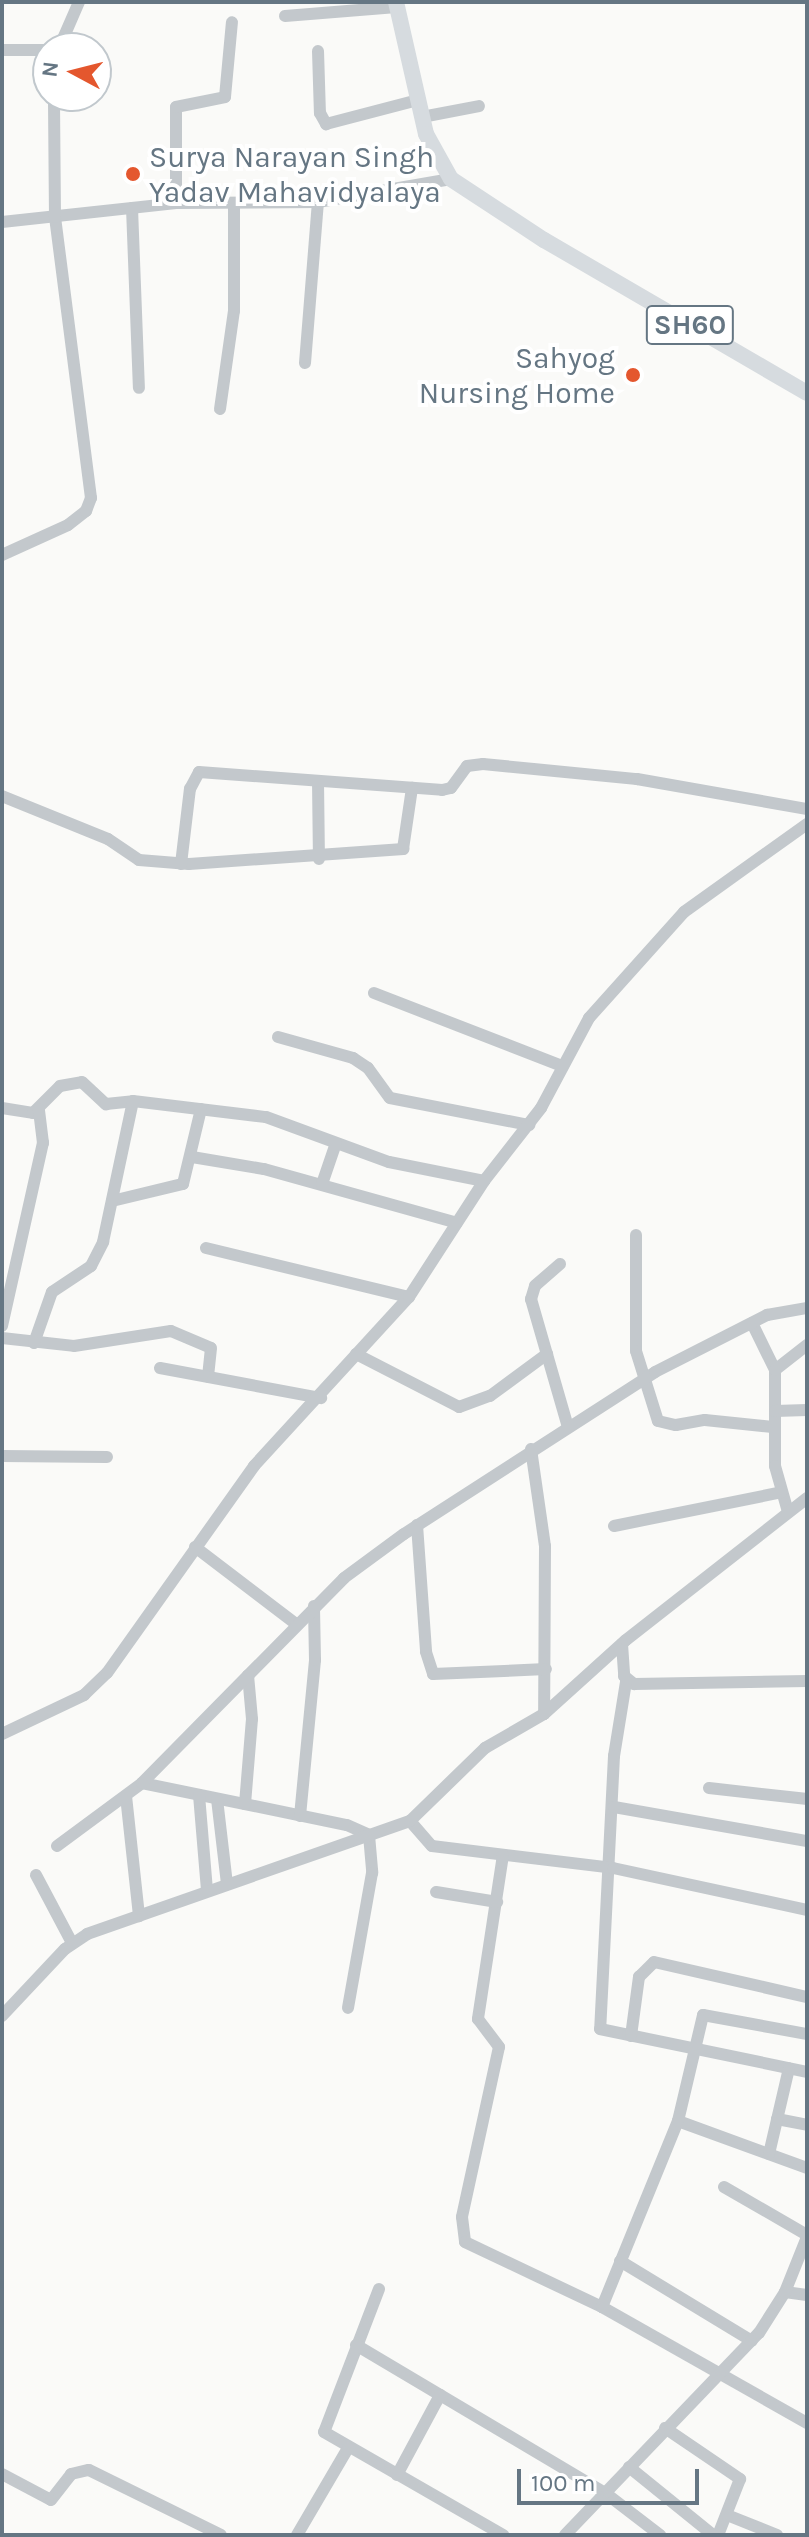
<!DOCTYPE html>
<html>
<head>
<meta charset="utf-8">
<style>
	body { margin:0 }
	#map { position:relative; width:809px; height:2537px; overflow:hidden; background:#fafaf8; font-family:Karla,sans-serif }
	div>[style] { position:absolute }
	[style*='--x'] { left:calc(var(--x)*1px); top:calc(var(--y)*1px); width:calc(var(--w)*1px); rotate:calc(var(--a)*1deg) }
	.minor>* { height:12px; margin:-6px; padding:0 6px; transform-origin:6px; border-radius:6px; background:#c3c8cc }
	.major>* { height:16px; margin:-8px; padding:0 8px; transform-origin:8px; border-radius:8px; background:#d6dbdf }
	.dots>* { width:22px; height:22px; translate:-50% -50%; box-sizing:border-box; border:4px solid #fff; border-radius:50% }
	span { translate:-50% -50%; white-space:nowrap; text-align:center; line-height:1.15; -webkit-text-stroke:8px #fff; paint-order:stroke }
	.shield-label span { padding:2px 6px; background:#fff; border:2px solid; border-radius:6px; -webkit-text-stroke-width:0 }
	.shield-label { font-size:28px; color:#657683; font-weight:700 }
	.poi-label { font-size:30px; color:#657683 }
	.left { translate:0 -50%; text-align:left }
	.right { translate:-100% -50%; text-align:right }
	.frame { position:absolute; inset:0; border:4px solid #657683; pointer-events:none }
	.north { position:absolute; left:32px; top:32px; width:80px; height:80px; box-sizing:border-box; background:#fff; border:2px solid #c1c8cd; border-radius:50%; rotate:277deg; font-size:22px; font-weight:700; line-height:32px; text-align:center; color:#657683 }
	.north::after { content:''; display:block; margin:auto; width:28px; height:36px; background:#e4572e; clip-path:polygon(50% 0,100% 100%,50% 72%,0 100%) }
	.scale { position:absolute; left:517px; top:2469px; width:182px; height:36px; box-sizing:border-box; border:4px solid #657683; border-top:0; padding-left:10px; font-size:24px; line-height:28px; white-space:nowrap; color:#657683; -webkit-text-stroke:6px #fff; paint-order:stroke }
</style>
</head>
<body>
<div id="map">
	<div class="minor">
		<i style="--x:285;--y:16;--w:112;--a:-4.6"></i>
		<i style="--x:59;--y:48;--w:50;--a:-66.5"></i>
		<i style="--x:2;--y:50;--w:46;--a:0"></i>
		<i style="--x:318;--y:51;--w:62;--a:88.2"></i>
		<i style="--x:320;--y:113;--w:13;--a:61"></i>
		<i style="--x:326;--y:124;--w:95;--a:-14.6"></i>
		<i style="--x:422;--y:117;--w:58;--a:-10.9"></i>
		<i style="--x:176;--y:203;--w:96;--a:-90"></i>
		<i style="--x:176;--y:107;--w:50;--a:-11.5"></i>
		<i style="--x:225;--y:97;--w:75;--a:-84.7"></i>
		<i style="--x:132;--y:208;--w:180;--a:87.8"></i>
		<i style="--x:2;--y:222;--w:175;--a:-6.2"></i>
		<i style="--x:176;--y:203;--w:142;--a:-0.4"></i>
		<i style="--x:318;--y:202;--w:135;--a:-9.8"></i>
		<i style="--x:305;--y:363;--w:162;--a:-85.4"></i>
		<i style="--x:220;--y:409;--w:99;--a:-81.9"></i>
		<i style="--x:234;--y:311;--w:108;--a:-90"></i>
		<i style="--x:2;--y:555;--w:72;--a:-24.4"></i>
		<i style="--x:68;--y:525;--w:23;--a:-38"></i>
		<i style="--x:86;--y:511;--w:14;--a:-69"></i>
		<i style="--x:91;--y:498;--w:283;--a:-97.3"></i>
		<i style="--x:55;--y:217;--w:121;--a:-90.5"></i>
		<i style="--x:318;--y:781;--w:78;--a:89.3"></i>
		<i style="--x:2;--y:796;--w:114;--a:22.1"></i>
		<i style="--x:108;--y:839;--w:37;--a:34"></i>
		<i style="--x:139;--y:860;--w:50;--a:4.6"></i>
		<i style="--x:189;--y:864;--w:215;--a:-4"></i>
		<i style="--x:403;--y:849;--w:62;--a:-81.6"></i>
		<i style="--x:181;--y:864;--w:76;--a:-83.2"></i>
		<i style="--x:190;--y:789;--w:19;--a:-62"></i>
		<i style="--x:199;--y:772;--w:244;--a:4.2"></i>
		<i style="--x:442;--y:790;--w:9;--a:-13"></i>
		<i style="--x:451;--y:788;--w:27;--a:-54"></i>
		<i style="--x:467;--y:766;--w:16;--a:-7"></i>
		<i style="--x:483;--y:764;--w:155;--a:5.6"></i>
		<i style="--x:637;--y:779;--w:173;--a:10"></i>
		<i style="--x:374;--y:993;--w:202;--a:21.2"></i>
		<i style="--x:278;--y:1037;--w:78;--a:15.6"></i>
		<i style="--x:353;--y:1058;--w:18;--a:34"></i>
		<i style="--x:368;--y:1068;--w:37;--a:54"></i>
		<i style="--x:390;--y:1098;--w:142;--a:11"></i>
		<i style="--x:2;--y:1108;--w:31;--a:9"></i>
		<i style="--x:33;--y:1113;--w:38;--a:-45"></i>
		<i style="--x:60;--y:1086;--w:22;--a:-10"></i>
		<i style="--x:82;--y:1082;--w:33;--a:43"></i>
		<i style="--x:106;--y:1104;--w:27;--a:-6"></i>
		<i style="--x:133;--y:1101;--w:134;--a:6.9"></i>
		<i style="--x:266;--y:1117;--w:131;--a:20.1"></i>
		<i style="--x:389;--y:1162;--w:97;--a:11.3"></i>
		<i style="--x:192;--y:1157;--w:73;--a:9.5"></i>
		<i style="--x:264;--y:1169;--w:200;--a:15.6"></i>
		<i style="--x:322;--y:1184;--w:43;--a:-71.1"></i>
		<i style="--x:112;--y:1201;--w:73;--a:-13.5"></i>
		<i style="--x:183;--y:1184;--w:77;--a:-76.5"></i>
		<i style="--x:636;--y:1235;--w:116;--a:90"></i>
		<i style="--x:636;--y:1351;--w:73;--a:72.6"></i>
		<i style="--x:658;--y:1421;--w:18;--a:13"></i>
		<i style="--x:676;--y:1425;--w:29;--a:-10"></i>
		<i style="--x:705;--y:1420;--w:68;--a:5.9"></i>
		<i style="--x:206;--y:1248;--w:209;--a:13.6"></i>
		<i style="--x:560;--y:1264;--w:33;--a:139"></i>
		<i style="--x:535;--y:1286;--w:14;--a:107"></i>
		<i style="--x:531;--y:1299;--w:133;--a:73.9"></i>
		<i style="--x:752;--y:1323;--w:52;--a:63.9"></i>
		<i style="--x:775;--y:1370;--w:96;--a:90"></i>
		<i style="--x:775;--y:1466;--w:48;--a:74.2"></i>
		<i style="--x:2;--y:1326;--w:188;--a:-77.4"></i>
		<i style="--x:43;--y:1143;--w:34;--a:-97"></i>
		<i style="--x:2;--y:1338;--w:72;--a:6.3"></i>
		<i style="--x:74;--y:1346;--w:98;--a:-8.8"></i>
		<i style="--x:171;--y:1331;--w:43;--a:23"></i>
		<i style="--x:211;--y:1348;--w:29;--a:96"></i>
		<i style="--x:34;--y:1343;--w:54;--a:-70.6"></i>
		<i style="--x:52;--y:1292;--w:47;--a:-33.7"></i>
		<i style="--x:91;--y:1266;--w:27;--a:-63"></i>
		<i style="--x:103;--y:1242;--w:144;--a:-78"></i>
		<i style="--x:356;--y:1354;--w:116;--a:27.2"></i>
		<i style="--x:459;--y:1407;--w:33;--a:-20"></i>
		<i style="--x:490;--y:1396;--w:71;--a:-36.4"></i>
		<i style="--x:160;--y:1368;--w:164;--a:10.6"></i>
		<i style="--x:775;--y:1370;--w:41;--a:-38"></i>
		<i style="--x:775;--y:1411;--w:32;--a:-2"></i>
		<i style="--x:531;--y:1449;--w:98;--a:81.8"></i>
		<i style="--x:545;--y:1546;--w:168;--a:90.3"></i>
		<i style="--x:2;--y:1456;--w:105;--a:0.5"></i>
		<i style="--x:417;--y:1525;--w:127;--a:85.9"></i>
		<i style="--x:426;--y:1652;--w:23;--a:72"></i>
		<i style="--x:433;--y:1674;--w:113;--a:-2.5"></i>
		<i style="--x:614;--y:1526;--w:171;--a:-11.4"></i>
		<i style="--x:195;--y:1547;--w:127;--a:37.3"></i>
		<i style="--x:622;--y:1644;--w:32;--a:86"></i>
		<i style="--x:624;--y:1676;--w:13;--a:39"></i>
		<i style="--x:634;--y:1684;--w:173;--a:-1"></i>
		<i style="--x:626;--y:1682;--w:75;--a:99.2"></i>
		<i style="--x:614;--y:1756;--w:273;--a:92.9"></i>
		<i style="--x:600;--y:2029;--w:211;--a:11.7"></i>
		<i style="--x:2;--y:1734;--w:91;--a:-25.4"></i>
		<i style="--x:84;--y:1695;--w:32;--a:-44"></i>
		<i style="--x:107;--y:1673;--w:254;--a:-54.6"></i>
		<i style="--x:254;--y:1466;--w:229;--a:-47.5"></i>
		<i style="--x:409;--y:1297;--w:138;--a:-57.1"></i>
		<i style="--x:484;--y:1181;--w:93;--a:-52"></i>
		<i style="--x:541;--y:1108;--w:102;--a:-61.9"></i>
		<i style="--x:589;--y:1018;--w:142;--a:-48.1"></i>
		<i style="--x:684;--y:912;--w:151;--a:-35.6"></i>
		<i style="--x:142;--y:1783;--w:209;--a:11.6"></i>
		<i style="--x:347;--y:1825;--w:24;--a:24"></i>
		<i style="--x:369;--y:1835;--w:38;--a:85"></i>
		<i style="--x:372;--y:1873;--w:137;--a:100.1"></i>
		<i style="--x:709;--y:1788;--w:99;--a:6.4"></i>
		<i style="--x:199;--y:1795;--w:96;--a:85.2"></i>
		<i style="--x:126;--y:1796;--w:121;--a:83.8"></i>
		<i style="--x:217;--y:1799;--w:86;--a:83.3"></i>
		<i style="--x:245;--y:1804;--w:85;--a:-85.3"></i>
		<i style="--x:252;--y:1719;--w:44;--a:-95.2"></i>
		<i style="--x:614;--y:1807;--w:196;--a:10"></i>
		<i style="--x:300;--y:1816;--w:157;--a:-84.5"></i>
		<i style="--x:315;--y:1660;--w:54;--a:-91.1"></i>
		<i style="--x:410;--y:1821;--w:33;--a:49"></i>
		<i style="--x:432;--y:1846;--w:182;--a:6.9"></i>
		<i style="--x:613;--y:1868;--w:198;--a:12.2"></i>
		<i style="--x:57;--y:1846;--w:106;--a:-36.5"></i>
		<i style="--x:142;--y:1783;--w:288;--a:-45.4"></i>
		<i style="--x:344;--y:1578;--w:74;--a:-36.3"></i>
		<i style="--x:404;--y:1534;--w:299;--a:-32.8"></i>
		<i style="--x:655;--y:1372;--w:126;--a:-27"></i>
		<i style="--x:767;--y:1315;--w:41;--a:-9.9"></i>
		<i style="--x:503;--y:1855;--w:166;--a:98.7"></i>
		<i style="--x:478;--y:2019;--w:35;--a:53"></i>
		<i style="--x:499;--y:2047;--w:174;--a:102.3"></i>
		<i style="--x:462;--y:2217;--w:25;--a:83"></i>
		<i style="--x:465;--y:2242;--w:152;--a:25.4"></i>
		<i style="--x:602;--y:2307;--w:236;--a:29.5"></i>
		<i style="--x:36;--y:1875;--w:77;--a:62.1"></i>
		<i style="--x:436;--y:1892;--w:62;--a:9.3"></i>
		<i style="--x:2;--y:2016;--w:92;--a:-46.8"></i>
		<i style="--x:65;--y:1949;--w:27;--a:-34"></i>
		<i style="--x:87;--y:1934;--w:342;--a:-19.3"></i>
		<i style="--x:410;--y:1821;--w:105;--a:-44.2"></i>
		<i style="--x:485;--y:1748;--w:68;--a:-30"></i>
		<i style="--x:544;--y:1714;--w:110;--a:-42.1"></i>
		<i style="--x:626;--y:1640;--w:230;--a:-38.1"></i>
		<i style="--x:631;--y:2036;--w:60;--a:-82.3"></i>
		<i style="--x:639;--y:1977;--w:21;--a:-45"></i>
		<i style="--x:654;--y:1962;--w:157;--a:12.9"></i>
		<i style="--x:777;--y:2119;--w:31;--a:11"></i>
		<i style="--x:678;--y:2121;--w:137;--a:20"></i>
		<i style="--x:769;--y:2154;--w:88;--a:-76.9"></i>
		<i style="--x:724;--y:2187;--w:96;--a:30"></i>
		<i style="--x:620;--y:2261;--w:154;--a:31.2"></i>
		<i style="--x:379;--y:2289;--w:153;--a:111"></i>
		<i style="--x:324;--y:2432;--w:207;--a:29.9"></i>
		<i style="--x:785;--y:2292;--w:22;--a:8"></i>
		<i style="--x:602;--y:2307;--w:201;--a:-67.8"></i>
		<i style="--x:678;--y:2121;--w:109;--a:-76.7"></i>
		<i style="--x:703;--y:2015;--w:106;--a:10.4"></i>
		<i style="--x:356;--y:2345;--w:288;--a:30.7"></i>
		<i style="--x:604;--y:2492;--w:71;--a:37.5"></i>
		<i style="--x:665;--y:2428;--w:91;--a:34.2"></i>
		<i style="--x:740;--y:2479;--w:60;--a:111.4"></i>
		<i style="--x:629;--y:2467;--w:108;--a:39"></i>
		<i style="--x:2;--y:2474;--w:55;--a:28"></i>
		<i style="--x:51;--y:2500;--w:33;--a:-52"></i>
		<i style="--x:71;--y:2474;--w:18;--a:-13"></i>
		<i style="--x:89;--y:2470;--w:147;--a:26.2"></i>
		<i style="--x:397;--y:2475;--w:91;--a:-61.7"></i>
		<i style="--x:727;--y:2515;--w:54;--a:21.8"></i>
		<i style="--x:297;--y:2535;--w:101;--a:-59.6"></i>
		<i style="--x:565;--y:2535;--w:280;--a:-46.2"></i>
		<i style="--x:759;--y:2333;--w:49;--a:-57.6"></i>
		<i style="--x:785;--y:2292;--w:59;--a:-68.2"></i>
	</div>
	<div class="major">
		<i style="--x:396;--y:2;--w:135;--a:77.2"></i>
		<i style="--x:426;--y:134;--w:51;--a:60.9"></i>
		<i style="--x:451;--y:179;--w:111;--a:33.3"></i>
		<i style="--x:544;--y:240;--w:304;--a:30.2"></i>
	</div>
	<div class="dots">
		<i style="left:133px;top:174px;background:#e4572e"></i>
		<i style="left:633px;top:375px;background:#e4572e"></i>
	</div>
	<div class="shield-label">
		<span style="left:690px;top:325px">SH60</span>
	</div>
	<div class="poi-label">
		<span class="left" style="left:149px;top:174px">Surya Narayan Singh<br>Yadav Mahavidyalaya</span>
		<span class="right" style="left:615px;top:375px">Sahyog<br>Nursing Home</span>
	</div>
	<div class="frame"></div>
	<div class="north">N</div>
	<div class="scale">100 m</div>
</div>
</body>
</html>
